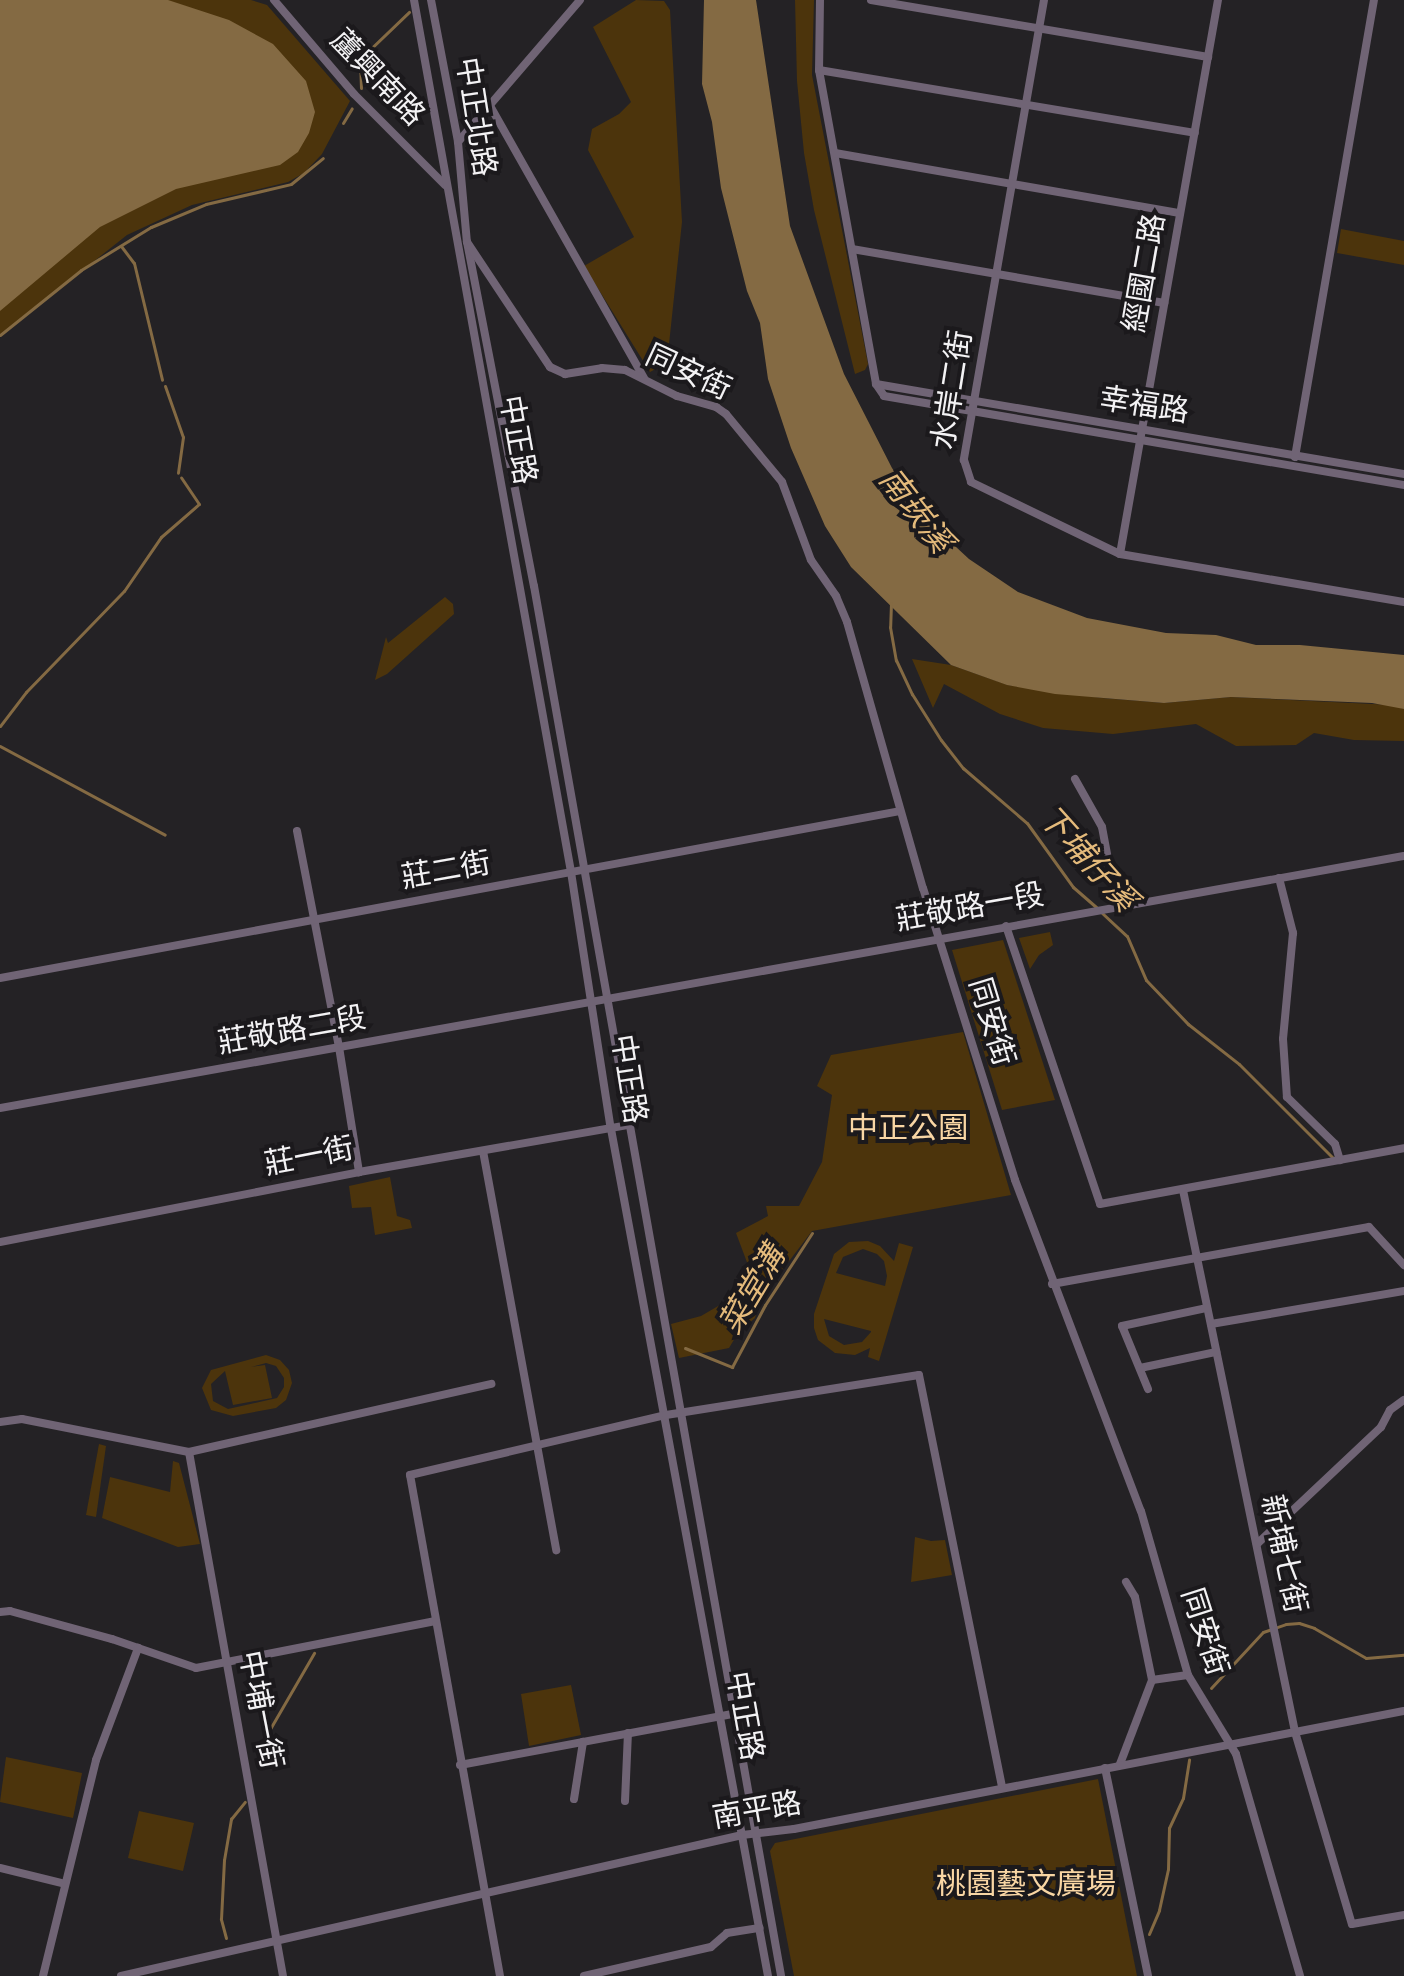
<!DOCTYPE html>
<html>
<head>
<meta charset="utf-8">
<style>
	body { margin:0 }
	#map { position:relative; width:1404px; height:1976px; overflow:hidden; background:#242225; font-family:Signika,"Noto Sans TC",sans-serif }
	div>[style] { position:absolute }
	[style*='--x'] { left:calc(var(--x)*1px); top:calc(var(--y)*1px); width:calc(var(--w)*1px); rotate:calc(var(--a)*1deg) }
	.green>* { inset:0; background:#4c340c }
	.water>* { inset:0; background:#846a43 }
	.stream>* { height:3px; margin:-1.5px; padding:0 1.5px; transform-origin:1.5px; border-radius:1.5px; background:#846a43 }
	.minor>* { height:8px; margin:-4px; padding:0 4px; transform-origin:4px; border-radius:4px; background:#706475 }
	span { translate:-50% -50%; white-space:nowrap; text-align:center; line-height:1.15; -webkit-text-stroke:8px #1b191c; paint-order:stroke }
	.street-label { font-size:30px; color:#f3f2f4 }
	.park-label { font-size:30px; color:#f9d6a4 }
	.water-label { font-size:32px; color:#e4ba7b; font-style:italic }
</style>
</head>
<body>
<div id="map">
	<div class="green">
		<i style="clip-path:polygon(0 0,251px 0,267px 5px,350px 101px,322px 154px,304px 173px,288px 182px,192px 205px,127px 235px,0 336px)"></i>
		<i style="clip-path:polygon(636px 0,664px 1px,670px 10px,682px 222px,667px 363px,650px 372px,584px 266px,634px 237px,588px 150px,592px 129px,619px 114px,631px 102px,593px 27px)"></i>
		<i style="clip-path:polygon(795px 0,814px 0,812px 75px,868px 364px,865px 370px,855px 374px,814px 210px,804px 153px,797px 81px)"></i>
		<i style="clip-path:polygon(1341px 229px,1404px 241px,1404px 265px,1337px 253px)"></i>
		<i style="clip-path:polygon(445px 597px,453px 604px,454px 614px,387px 674px,375px 680px,386px 637px,388px 643px)"></i>
		<i style="clip-path:polygon(912px 659px,951px 665px,1008px 685px,1102px 698px,1164px 703px,1231px 697px,1393px 705px,1404px 709px,1404px 741px,1354px 740px,1314px 733px,1296px 745px,1236px 746px,1196px 724px,1113px 734px,1043px 728px,1000px 714px,944px 684px,933px 708px)"></i>
		<i style="clip-path:polygon(1050px 932px,1053px 945px,1039px 955px,1030px 969px,1019px 938px)"></i>
		<i style="clip-path:polygon(1003px 940px,1055px 1100px,1002px 1110px,952px 950px)"></i>
		<i style="clip-path:polygon(963px 1032px,1011px 1195px,812px 1231px,761px 1298px,755px 1318px,738px 1333px,729px 1348px,679px 1358px,671px 1324px,701px 1316px,737px 1295px,748px 1265px,736px 1233px,768px 1216px,766px 1206px,799px 1206px,822px 1162px,832px 1095px,817px 1086px,831px 1055px)"></i>
		<i style="clip-path:polygon(390px 1177px,397px 1216px,410px 1220px,412px 1228px,375px 1235px,371px 1207px,352px 1208px,349px 1186px)"></i>
		<i style="clip-path:polygon(evenodd,868px 1241px,880px 1246px,894px 1261px,899px 1243px,913px 1247px,879px 1361px,868px 1357px,870px 1348px,855px 1355px,835px 1353px,818px 1340px,814px 1328px,814px 1314px,834px 1254px,849px 1242px,868px 1241px,863px 1249px,877px 1254px,884px 1261px,887px 1276px,885px 1286px,836px 1273px,843px 1257px,863px 1249px,868px 1241px,824px 1319px,871px 1331px,871px 1332px,862px 1342px,844px 1345px,829px 1336px,824px 1319px)"></i>
		<i style="clip-path:polygon(evenodd,266px 1355px,280px 1360px,289px 1370px,292px 1383px,286px 1400px,276px 1408px,233px 1416px,211px 1410px,202px 1388px,211px 1370px,266px 1355px,266px 1363px,276px 1366px,284px 1378px,284px 1387px,277px 1398px,228px 1409px,213px 1401px,211px 1384px,225px 1371px,233px 1405px,272px 1398px,265px 1365px,251px 1367px,266px 1363px)"></i>
		<i style="clip-path:polygon(99px 1444px,106px 1446px,96px 1517px,86px 1515px)"></i>
		<i style="clip-path:polygon(173px 1461px,179px 1463px,200px 1544px,178px 1547px,102px 1518px,110px 1477px,170px 1492px)"></i>
		<i style="clip-path:polygon(915px 1537px,931px 1541px,945px 1540px,952px 1575px,911px 1582px)"></i>
		<i style="clip-path:polygon(571px 1685px,581px 1735px,529px 1746px,521px 1694px)"></i>
		<i style="clip-path:polygon(6px 1757px,82px 1773px,73px 1818px,0 1802px)"></i>
		<i style="clip-path:polygon(1098px 1779px,1137px 1976px,794px 1976px,770px 1851px,775px 1843px)"></i>
		<i style="clip-path:polygon(139px 1811px,194px 1823px,183px 1871px,128px 1858px)"></i>
	</div>
	<div class="water">
		<i style="clip-path:polygon(0 0,168px 0,229px 20px,273px 44px,306px 81px,315px 112px,309px 133px,298px 152px,280px 165px,176px 189px,100px 227px,0 311px)"></i>
		<i style="clip-path:polygon(704px 0,756px 0,790px 226px,844px 374px,892px 468px,929px 522px,969px 559px,1018px 592px,1087px 618px,1166px 633px,1216px 635px,1256px 645px,1300px 645px,1404px 655px,1404px 709px,1372px 703px,1231px 697px,1164px 703px,1055px 694px,1007px 685px,951px 665px,851px 567px,825px 526px,791px 448px,768px 379px,760px 323px,747px 291px,721px 188px,712px 122px,702px 84px)"></i>
	</div>
	<div class="stream">
		<i style="--x:361;--y:88;--w:29;--a:-92"></i>
		<i style="--x:360;--y:59;--w:68;--a:-43.8"></i>
		<i style="--x:343;--y:123;--w:17;--a:-59"></i>
		<i style="--x:121;--y:246;--w:21;--a:53"></i>
		<i style="--x:134;--y:263;--w:120;--a:76.5"></i>
		<i style="--x:0;--y:335;--w:104;--a:-38.7"></i>
		<i style="--x:81;--y:270;--w:82;--a:-31.6"></i>
		<i style="--x:151;--y:227;--w:60;--a:-22.7"></i>
		<i style="--x:206;--y:204;--w:87;--a:-13.2"></i>
		<i style="--x:291;--y:184;--w:41;--a:-39.1"></i>
		<i style="--x:165;--y:386;--w:54;--a:70.6"></i>
		<i style="--x:183;--y:437;--w:36;--a:98"></i>
		<i style="--x:891;--y:603;--w:24;--a:92"></i>
		<i style="--x:890;--y:627;--w:34;--a:80"></i>
		<i style="--x:896;--y:660;--w:38;--a:65"></i>
		<i style="--x:912;--y:694;--w:54;--a:57.8"></i>
		<i style="--x:941;--y:740;--w:36;--a:52"></i>
		<i style="--x:963;--y:768;--w:84;--a:40.7"></i>
		<i style="--x:1027;--y:823;--w:79;--a:54.3"></i>
		<i style="--x:1073;--y:887;--w:32;--a:41"></i>
		<i style="--x:0;--y:726;--w:43;--a:-52.6"></i>
		<i style="--x:26;--y:692;--w:141;--a:-45.9"></i>
		<i style="--x:124;--y:591;--w:65;--a:-55.6"></i>
		<i style="--x:161;--y:537;--w:50;--a:-41"></i>
		<i style="--x:199;--y:504;--w:32;--a:-124"></i>
		<i style="--x:0;--y:746;--w:187;--a:28.3"></i>
		<i style="--x:1102;--y:913;--w:34;--a:43"></i>
		<i style="--x:1127;--y:936;--w:48;--a:66.6"></i>
		<i style="--x:1146;--y:980;--w:61;--a:46.3"></i>
		<i style="--x:1188;--y:1024;--w:65;--a:38.1"></i>
		<i style="--x:1239;--y:1064;--w:133;--a:45"></i>
		<i style="--x:685;--y:1348;--w:51;--a:22"></i>
		<i style="--x:732;--y:1367;--w:70;--a:-62"></i>
		<i style="--x:765;--y:1305;--w:86;--a:-56.9"></i>
		<i style="--x:1211;--y:1688;--w:76;--a:-47.1"></i>
		<i style="--x:1263;--y:1632;--w:24;--a:-19"></i>
		<i style="--x:1286;--y:1624;--w:13;--a:-4"></i>
		<i style="--x:1299;--y:1623;--w:16;--a:18"></i>
		<i style="--x:1314;--y:1628;--w:60;--a:30"></i>
		<i style="--x:1366;--y:1658;--w:38;--a:-5"></i>
		<i style="--x:263;--y:1741;--w:102;--a:-59.9"></i>
		<i style="--x:1149;--y:1934;--w:26;--a:-67"></i>
		<i style="--x:1159;--y:1910;--w:42;--a:-77.6"></i>
		<i style="--x:1168;--y:1869;--w:41;--a:-88.6"></i>
		<i style="--x:1169;--y:1828;--w:33;--a:-65"></i>
		<i style="--x:1183;--y:1798;--w:39;--a:-81"></i>
		<i style="--x:226;--y:1938;--w:20;--a:-105"></i>
		<i style="--x:221;--y:1919;--w:59;--a:-87.1"></i>
		<i style="--x:224;--y:1860;--w:42;--a:-80.3"></i>
		<i style="--x:231;--y:1819;--w:22;--a:-51"></i>
	</div>
	<div class="minor">
		<i style="--x:274;--y:0;--w:123;--a:49.6"></i>
		<i style="--x:354;--y:94;--w:129;--a:45"></i>
		<i style="--x:414;--y:0;--w:886;--a:79.79"></i>
		<i style="--x:571;--y:872;--w:260;--a:81.2"></i>
		<i style="--x:611;--y:1129;--w:861;--a:79.5"></i>
		<i style="--x:431;--y:0;--w:145;--a:79.2"></i>
		<i style="--x:458;--y:142;--w:100;--a:84.9"></i>
		<i style="--x:467;--y:242;--w:350;--a:79"></i>
		<i style="--x:534;--y:586;--w:1412;--a:79.92"></i>
		<i style="--x:820;--y:0;--w:70;--a:90.8"></i>
		<i style="--x:819;--y:70;--w:319;--a:79.7"></i>
		<i style="--x:876;--y:384;--w:14;--a:56"></i>
		<i style="--x:884;--y:396;--w:528;--a:9.71"></i>
		<i style="--x:871;--y:0;--w:342;--a:9.6"></i>
		<i style="--x:1044;--y:0;--w:467;--a:99.9"></i>
		<i style="--x:964;--y:460;--w:23;--a:72"></i>
		<i style="--x:971;--y:482;--w:165;--a:25.8"></i>
		<i style="--x:1120;--y:554;--w:288;--a:9.6"></i>
		<i style="--x:819;--y:70;--w:381;--a:9.5"></i>
		<i style="--x:489;--y:104;--w:315;--a:60.5"></i>
		<i style="--x:458;--y:142;--w:187;--a:-49.3"></i>
		<i style="--x:835;--y:153;--w:350;--a:9.9"></i>
		<i style="--x:467;--y:242;--w:150;--a:56.4"></i>
		<i style="--x:550;--y:367;--w:17;--a:25"></i>
		<i style="--x:565;--y:374;--w:37;--a:-9"></i>
		<i style="--x:602;--y:368;--w:23;--a:5"></i>
		<i style="--x:625;--y:370;--w:58;--a:26.6"></i>
		<i style="--x:677;--y:396;--w:41;--a:15.8"></i>
		<i style="--x:716;--y:407;--w:12;--a:35"></i>
		<i style="--x:726;--y:414;--w:88;--a:50.5"></i>
		<i style="--x:782;--y:482;--w:83;--a:69.6"></i>
		<i style="--x:811;--y:560;--w:44;--a:55.2"></i>
		<i style="--x:836;--y:596;--w:28;--a:67"></i>
		<i style="--x:847;--y:622;--w:277;--a:74.1"></i>
		<i style="--x:923;--y:888;--w:306;--a:72.5"></i>
		<i style="--x:1015;--y:1180;--w:354;--a:69.2"></i>
		<i style="--x:1141;--y:1511;--w:171;--a:74"></i>
		<i style="--x:1188;--y:1675;--w:92;--a:58.7"></i>
		<i style="--x:1236;--y:1754;--w:231;--a:73.9"></i>
		<i style="--x:852;--y:249;--w:317;--a:9.8"></i>
		<i style="--x:876;--y:384;--w:536;--a:9.67"></i>
		<i style="--x:1295;--y:457;--w:464;--a:-80.2"></i>
		<i style="--x:1120;--y:554;--w:563;--a:-79.97"></i>
		<i style="--x:1075;--y:779;--w:55;--a:60.6"></i>
		<i style="--x:1102;--y:827;--w:81;--a:79.4"></i>
		<i style="--x:297;--y:831;--w:220;--a:79"></i>
		<i style="--x:339;--y:1047;--w:127;--a:80.9"></i>
		<i style="--x:1279;--y:878;--w:57;--a:75.7"></i>
		<i style="--x:1293;--y:933;--w:106;--a:95.4"></i>
		<i style="--x:1283;--y:1039;--w:58;--a:86.1"></i>
		<i style="--x:1287;--y:1097;--w:67;--a:44.4"></i>
		<i style="--x:1335;--y:1144;--w:17;--a:73"></i>
		<i style="--x:1006;--y:926;--w:293;--a:71.3"></i>
		<i style="--x:1100;--y:1204;--w:309;--a:-10.4"></i>
		<i style="--x:0;--y:978;--w:915;--a:-10.51"></i>
		<i style="--x:0;--y:1108;--w:1426;--a:-10.18"></i>
		<i style="--x:483;--y:1151;--w:406;--a:79.6"></i>
		<i style="--x:1183;--y:1190;--w:553;--a:78.32"></i>
		<i style="--x:1295;--y:1732;--w:200;--a:73.5"></i>
		<i style="--x:1352;--y:1924;--w:53;--a:-9.8"></i>
		<i style="--x:0;--y:1242;--w:366;--a:-11"></i>
		<i style="--x:359;--y:1172;--w:274;--a:-9.9"></i>
		<i style="--x:1052;--y:1284;--w:322;--a:-10.2"></i>
		<i style="--x:1369;--y:1227;--w:52;--a:47.4"></i>
		<i style="--x:1211;--y:1324;--w:196;--a:-9.7"></i>
		<i style="--x:1140;--y:1368;--w:78;--a:-11.9"></i>
		<i style="--x:1148;--y:1389;--w:68;--a:-112.4"></i>
		<i style="--x:1122;--y:1326;--w:87;--a:-12"></i>
		<i style="--x:0;--y:1422;--w:22;--a:-8"></i>
		<i style="--x:22;--y:1419;--w:170;--a:11.2"></i>
		<i style="--x:189;--y:1452;--w:310;--a:-12.7"></i>
		<i style="--x:189;--y:1452;--w:532;--a:79.83"></i>
		<i style="--x:1257;--y:1544;--w:170;--a:-43.3"></i>
		<i style="--x:1381;--y:1427;--w:19;--a:-62"></i>
		<i style="--x:1390;--y:1410;--w:17;--a:-36"></i>
		<i style="--x:1126;--y:1582;--w:17;--a:59"></i>
		<i style="--x:1135;--y:1597;--w:85;--a:78.4"></i>
		<i style="--x:1152;--y:1680;--w:36;--a:-8"></i>
		<i style="--x:0;--y:1612;--w:10;--a:-6"></i>
		<i style="--x:10;--y:1611;--w:106;--a:15.4"></i>
		<i style="--x:112;--y:1639;--w:89;--a:19"></i>
		<i style="--x:196;--y:1668;--w:244;--a:-11.1"></i>
		<i style="--x:1120;--y:1764;--w:90;--a:-69.1"></i>
		<i style="--x:460;--y:1765;--w:277;--a:-10.6"></i>
		<i style="--x:1105;--y:1768;--w:212;--a:78.3"></i>
		<i style="--x:574;--y:1799;--w:58;--a:-81"></i>
		<i style="--x:625;--y:1801;--w:68;--a:-87.5"></i>
		<i style="--x:0;--y:1868;--w:67;--a:13.8"></i>
		<i style="--x:43;--y:1976;--w:222;--a:-76.2"></i>
		<i style="--x:96;--y:1760;--w:120;--a:-69.4"></i>
		<i style="--x:121;--y:1976;--w:637;--a:-12.79"></i>
		<i style="--x:742;--y:1835;--w:52;--a:-6.6"></i>
		<i style="--x:794;--y:1829;--w:621;--a:-10.95"></i>
		<i style="--x:500;--y:1976;--w:509;--a:-100.18"></i>
		<i style="--x:410;--y:1475;--w:263;--a:-13.2"></i>
		<i style="--x:666;--y:1415;--w:256;--a:-9"></i>
		<i style="--x:919;--y:1375;--w:421;--a:78.6"></i>
		<i style="--x:584;--y:1976;--w:130;--a:-12.9"></i>
		<i style="--x:711;--y:1947;--w:21;--a:-41"></i>
		<i style="--x:727;--y:1933;--w:33;--a:-9"></i>
	</div>
	<div class="street-label">
		<span style="left:377px;top:78px;rotate:46deg">蘆興南路</span>
		<span style="left:475px;top:117px;rotate:81deg">中正北路</span>
		<span style="left:1145px;top:273px;rotate:-80deg">經國二路</span>
		<span style="left:688px;top:373px;rotate:25deg">同安街</span>
		<span style="left:953px;top:390px;rotate:-81deg">水岸二街</span>
		<span style="left:1144px;top:406px;rotate:9deg">幸福路</span>
		<span style="left:517px;top:440px;rotate:80deg">中正路</span>
		<span style="left:446px;top:871px;rotate:-10deg">莊二街</span>
		<span style="left:970px;top:908px;rotate:-10deg">莊敬路一段</span>
		<span style="left:991px;top:1022px;rotate:73deg">同安街</span>
		<span style="left:292px;top:1031px;rotate:-10deg">莊敬路二段</span>
		<span style="left:628px;top:1079px;rotate:81deg">中正路</span>
		<span style="left:309px;top:1157px;rotate:-11deg">莊一街</span>
		<span style="left:1283px;top:1554px;rotate:78deg">新埔七街</span>
		<span style="left:1204px;top:1632px;rotate:72deg">同安街</span>
		<span style="left:260px;top:1710px;rotate:79deg">中埔一街</span>
		<span style="left:744px;top:1716px;rotate:80deg">中正路</span>
		<span style="left:757px;top:1811px;rotate:-10deg">南平路</span>
	</div>
	<div class="park-label">
		<span style="left:908px;top:1129px">中正公園</span>
		<span style="left:1026px;top:1885px">桃園藝文廣場</span>
	</div>
	<div class="water-label">
		<span style="left:915px;top:511px;rotate:52deg">南崁溪</span>
		<span style="left:1087px;top:859px;rotate:48deg">下埔仔溪</span>
		<span style="left:753px;top:1290px;rotate:-59deg">菜堂溝</span>
	</div>
</div>
</body>
</html>
